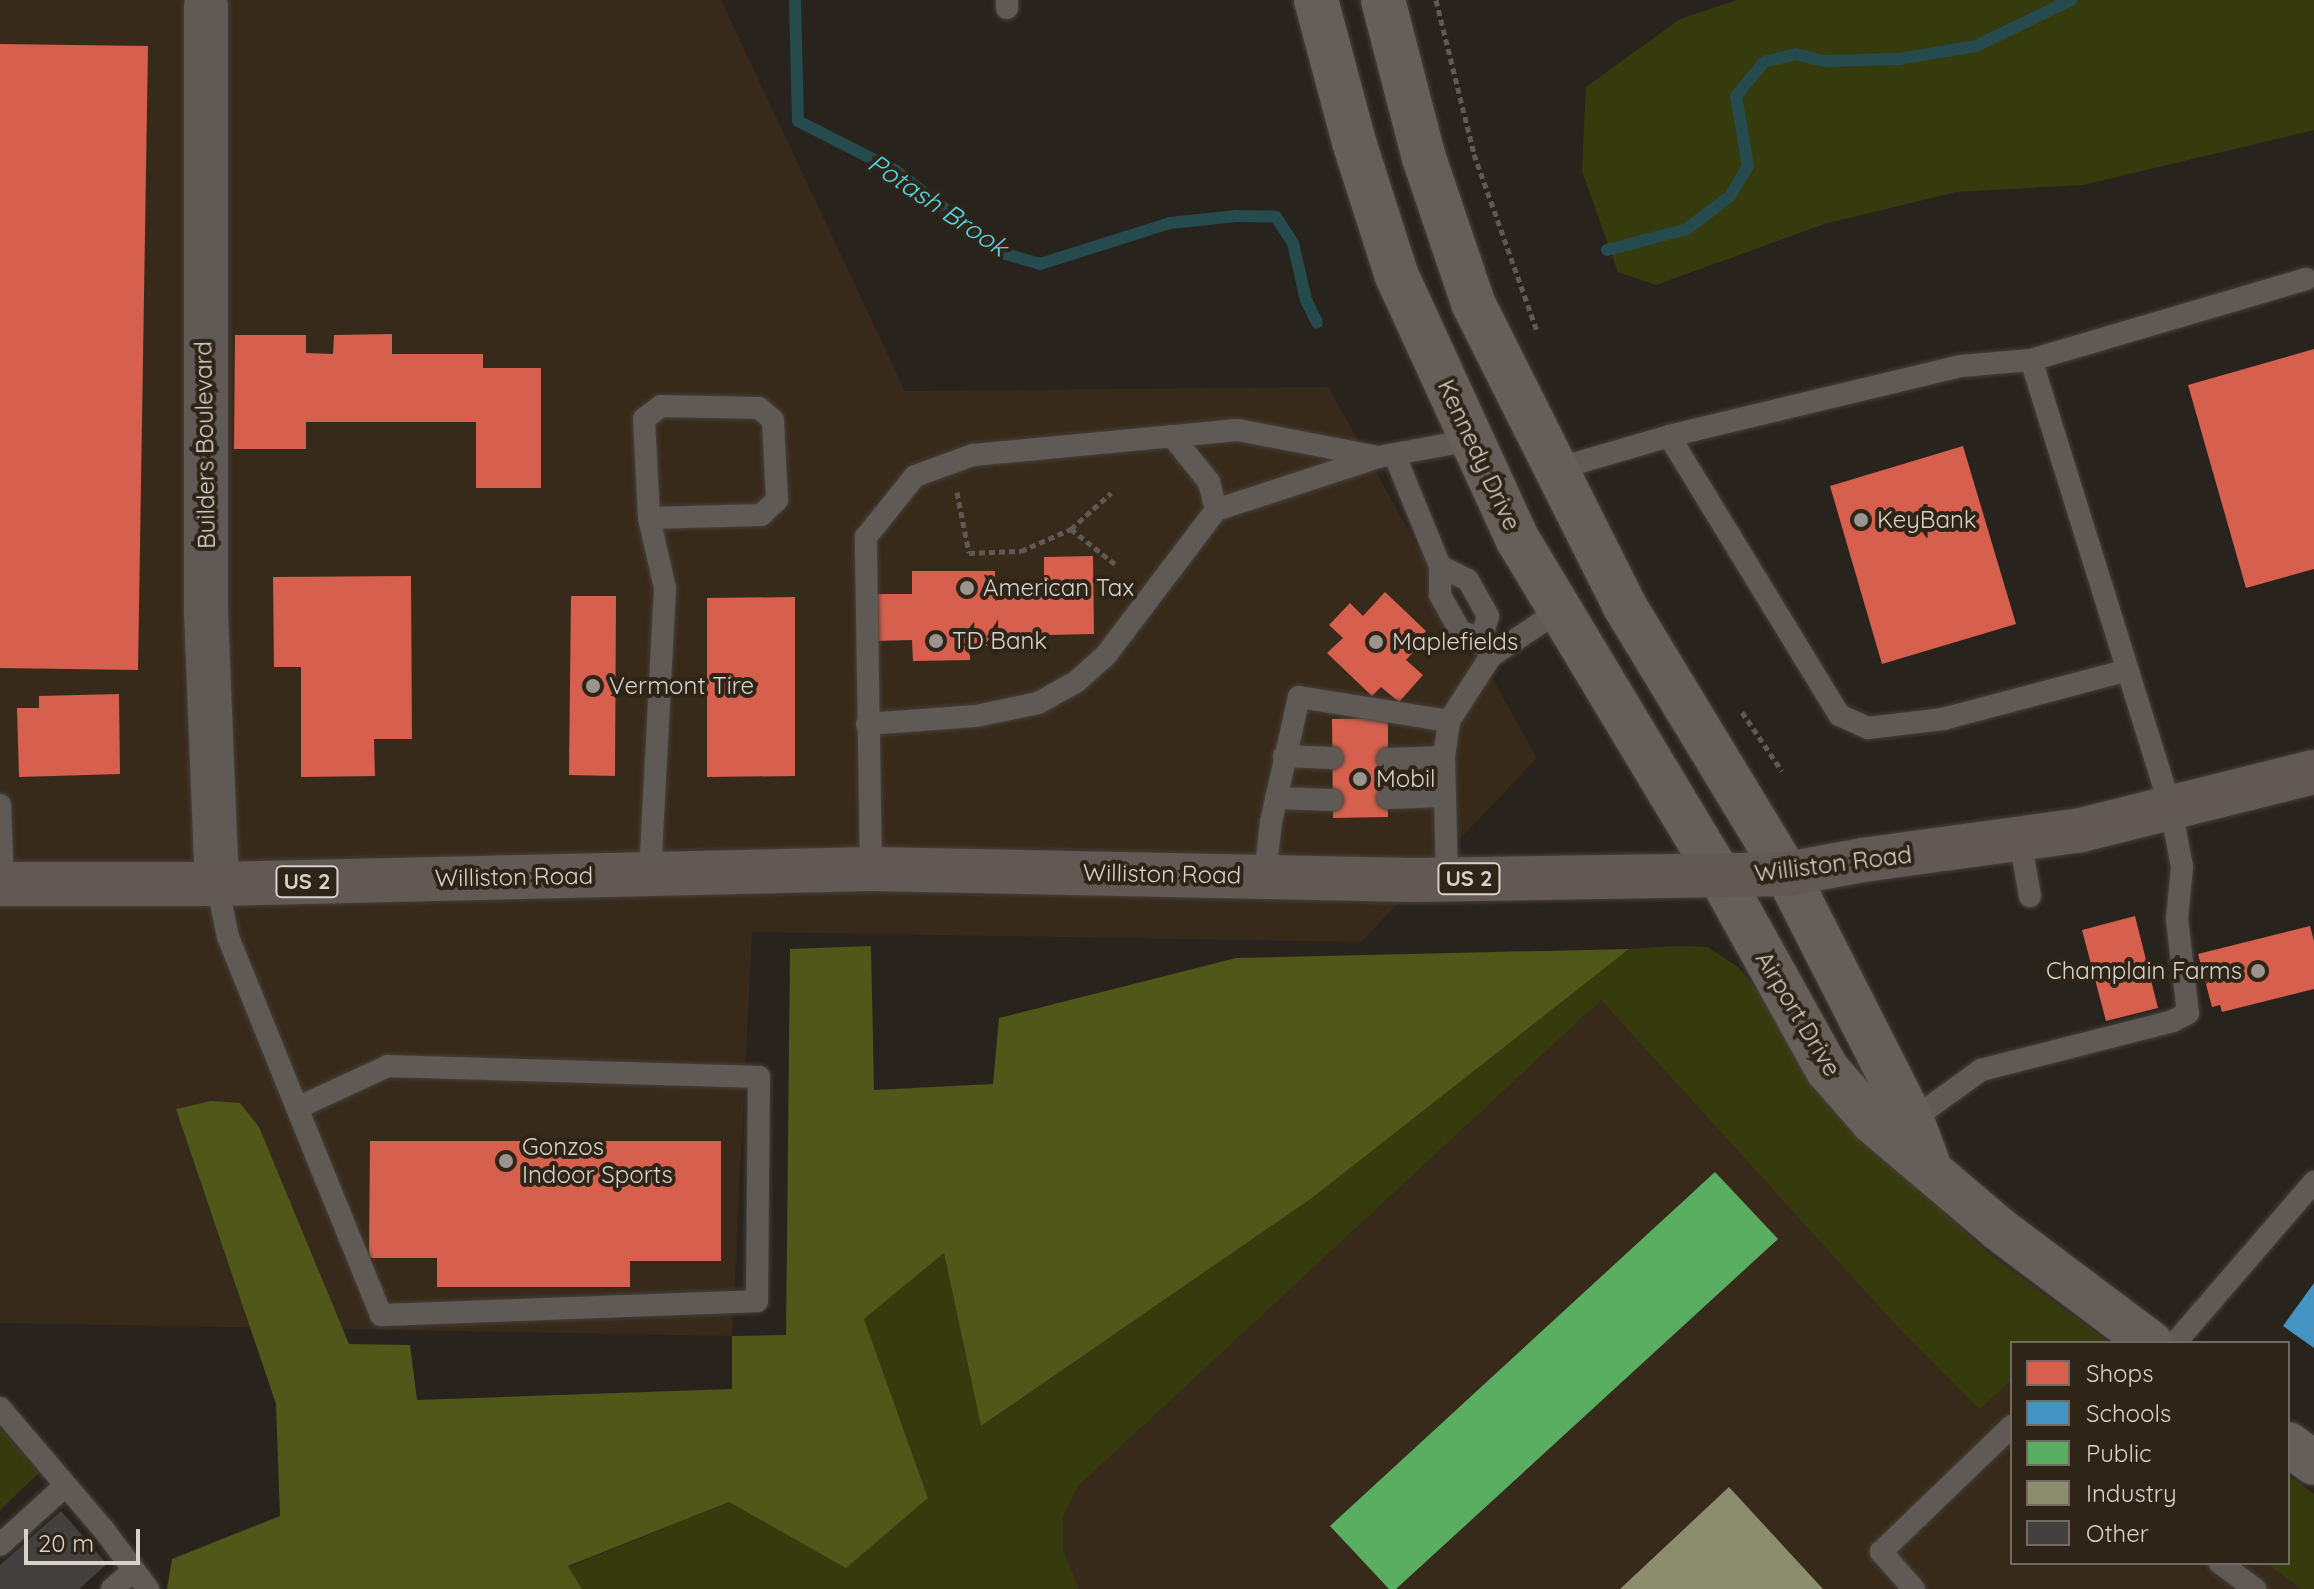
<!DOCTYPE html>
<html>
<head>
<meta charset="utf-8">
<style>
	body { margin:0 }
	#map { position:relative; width:2314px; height:1589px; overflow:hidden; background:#29231d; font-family:Quicksand,sans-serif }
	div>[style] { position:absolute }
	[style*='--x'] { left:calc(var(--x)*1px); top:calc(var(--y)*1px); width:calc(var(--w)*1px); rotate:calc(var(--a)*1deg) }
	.built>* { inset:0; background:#382a1a }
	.green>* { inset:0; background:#363b0d }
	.forest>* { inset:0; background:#4f5719 }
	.shops>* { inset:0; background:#d6604d }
	.schools>* { inset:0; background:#4393c3 }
	.public>* { inset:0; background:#5aae61 }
	.industry>* { inset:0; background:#8c8c6e }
	.stream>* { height:12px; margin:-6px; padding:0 6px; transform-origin:6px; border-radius:6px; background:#254b4e }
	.building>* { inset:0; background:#434040 }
	.path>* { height:5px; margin-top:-2.5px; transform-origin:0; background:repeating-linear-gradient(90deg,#5e5954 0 6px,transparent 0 10px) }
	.roads { filter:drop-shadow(0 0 2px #45403b) drop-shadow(0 0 2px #45403b) }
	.lane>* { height:22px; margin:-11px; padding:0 11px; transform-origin:11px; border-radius:11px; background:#5f5a55 }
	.street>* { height:44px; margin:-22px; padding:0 22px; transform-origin:22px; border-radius:22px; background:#5f5a55 }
	.secondary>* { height:44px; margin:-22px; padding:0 22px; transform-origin:22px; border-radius:22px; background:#655e59 }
	.primary>* { height:44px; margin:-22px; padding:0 22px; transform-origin:22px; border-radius:22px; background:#635954 }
	.dots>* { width:22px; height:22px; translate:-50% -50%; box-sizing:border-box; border:4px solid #2e2418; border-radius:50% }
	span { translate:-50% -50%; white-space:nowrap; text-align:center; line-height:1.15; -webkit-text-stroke:8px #2e2418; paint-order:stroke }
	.shield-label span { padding:2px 6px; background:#2e2418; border:2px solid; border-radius:6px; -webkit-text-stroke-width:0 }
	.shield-label { font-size:22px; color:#d9d2cb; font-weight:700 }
	.street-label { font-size:24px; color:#d9d2cb }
	.poi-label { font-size:24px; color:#d9d2cb }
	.left { translate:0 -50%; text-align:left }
	.right { translate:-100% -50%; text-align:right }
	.water-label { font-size:26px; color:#51d9e8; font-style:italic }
	.legend { position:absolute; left:2010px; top:1341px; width:280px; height:224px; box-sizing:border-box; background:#2e2418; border:2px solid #726a60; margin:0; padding:10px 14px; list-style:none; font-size:24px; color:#d9d2cb }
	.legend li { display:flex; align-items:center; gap:16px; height:40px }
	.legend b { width:40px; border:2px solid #726a60 }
	.scale { position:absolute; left:24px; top:1529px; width:116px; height:36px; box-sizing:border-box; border:4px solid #d9d2cb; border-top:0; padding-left:10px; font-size:24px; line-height:28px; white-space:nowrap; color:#d9d2cb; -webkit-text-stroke:6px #2e2418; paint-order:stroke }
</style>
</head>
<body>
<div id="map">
	<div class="built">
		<i style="clip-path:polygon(0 0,721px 0,905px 391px,1328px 387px,1537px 758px,1361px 942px,752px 932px,732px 1336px,0 1323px)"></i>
		<i style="clip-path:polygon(1677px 946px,1707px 947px,1738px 967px,1920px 1190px,1988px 1253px,2110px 1343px,2012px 1343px,2012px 1563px,2288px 1563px,2288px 1475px,2314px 1494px,2314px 1589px,845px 1589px,1595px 966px,1629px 949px)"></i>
	</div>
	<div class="green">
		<i style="clip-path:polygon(1737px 0,2314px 0,2314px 130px,2083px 185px,1956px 192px,1824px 224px,1656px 285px,1618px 272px,1582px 171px,1586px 87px,1680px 19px)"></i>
		<i style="clip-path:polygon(1677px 946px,1707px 947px,1738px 967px,1920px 1190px,1988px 1253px,2110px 1343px,2012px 1343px,2012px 1380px,1979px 1409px,1898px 1327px,1601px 1000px,1077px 1487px,1063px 1516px,1063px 1549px,1079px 1589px,582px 1589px,568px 1567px,729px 1502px,846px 1567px,928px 1498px,864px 1319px,944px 1253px,981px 1426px,1312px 1198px,1629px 949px)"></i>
		<i style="clip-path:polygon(0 1428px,39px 1473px,0 1510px)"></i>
		<i style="clip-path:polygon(2288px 1475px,2314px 1494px,2314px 1589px,2302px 1589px,2266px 1563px,2288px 1563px)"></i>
	</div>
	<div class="forest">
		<i style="clip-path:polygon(871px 946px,874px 1090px,993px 1084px,999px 1018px,1236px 958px,1629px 949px,1312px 1198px,981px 1426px,944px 1253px,864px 1319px,928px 1498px,846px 1568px,729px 1502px,568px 1566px,582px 1589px,167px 1589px,172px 1559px,280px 1516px,276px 1404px,176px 1109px,211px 1101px,240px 1103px,259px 1127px,349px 1344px,410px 1345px,417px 1400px,732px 1389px,732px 1336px,786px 1335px,790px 949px)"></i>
	</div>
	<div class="shops">
		<i style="clip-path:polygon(0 44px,148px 46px,138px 670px,0 668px)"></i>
		<i style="clip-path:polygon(392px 334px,392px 354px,483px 354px,483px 368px,541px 368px,541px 488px,476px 488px,476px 422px,306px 422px,306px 449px,234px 449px,235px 335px,306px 335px,306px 353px,333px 354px,334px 335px)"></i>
		<i style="clip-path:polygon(2314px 349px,2314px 569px,2246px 588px,2188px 385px)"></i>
		<i style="clip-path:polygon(1963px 446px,2016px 624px,1882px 664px,1830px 486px)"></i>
		<i style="clip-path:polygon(1093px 556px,1094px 634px,1047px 635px,1047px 645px,970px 646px,970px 660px,913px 661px,912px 640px,873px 641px,873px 594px,912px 594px,912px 571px,995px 571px,995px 586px,1044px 586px,1044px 557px)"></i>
		<i style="clip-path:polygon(411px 576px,412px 739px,374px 739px,375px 776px,301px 777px,301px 667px,274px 667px,273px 577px)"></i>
		<i style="clip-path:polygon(1385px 592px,1426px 631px,1410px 647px,1414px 651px,1406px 660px,1423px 675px,1399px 702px,1381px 687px,1372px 696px,1327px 653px,1343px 638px,1329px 625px,1350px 603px,1363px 616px)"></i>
		<i style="clip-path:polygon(571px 596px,616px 596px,615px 776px,569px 775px)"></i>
		<i style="clip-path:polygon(795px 597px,795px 776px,707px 777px,707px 598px)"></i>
		<i style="clip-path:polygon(119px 694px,120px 774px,19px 777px,17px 708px,39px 708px,39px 696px)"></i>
		<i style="clip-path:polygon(1388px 718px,1388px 817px,1333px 818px,1332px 719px)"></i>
		<i style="clip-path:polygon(2135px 916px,2158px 1008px,2106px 1021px,2082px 930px)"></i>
		<i style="clip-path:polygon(2310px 926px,2314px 941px,2314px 989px,2222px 1012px,2220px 1005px,2212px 1007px,2198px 954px)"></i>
		<i style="clip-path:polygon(370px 1141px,721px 1141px,721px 1261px,630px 1261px,630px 1287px,437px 1287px,437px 1258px,369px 1258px)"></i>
	</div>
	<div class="schools">
		<i style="clip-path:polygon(2314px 1283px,2314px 1348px,2283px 1326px)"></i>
	</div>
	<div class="public">
		<i style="clip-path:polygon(1715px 1172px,1778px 1239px,1396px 1589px,1389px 1589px,1330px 1526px)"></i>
	</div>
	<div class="industry">
		<i style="clip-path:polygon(1729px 1487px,1823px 1589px,1620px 1589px)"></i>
	</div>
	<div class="stream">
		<i style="--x:795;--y:0;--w:121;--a:88.6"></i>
		<i style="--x:798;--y:121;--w:110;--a:27"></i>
		<i style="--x:896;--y:171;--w:134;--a:37.7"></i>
		<i style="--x:1002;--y:253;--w:40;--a:16"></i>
		<i style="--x:1040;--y:264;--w:136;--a:-17.5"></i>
		<i style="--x:1170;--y:223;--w:67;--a:-6"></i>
		<i style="--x:1237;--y:216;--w:39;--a:1"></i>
		<i style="--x:1276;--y:217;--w:31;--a:57"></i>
		<i style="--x:1293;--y:243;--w:58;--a:77.2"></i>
		<i style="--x:1306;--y:300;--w:25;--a:64"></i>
		<i style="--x:1607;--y:250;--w:83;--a:-14.7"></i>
		<i style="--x:1687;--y:229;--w:54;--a:-37.5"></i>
		<i style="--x:1730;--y:196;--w:35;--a:-59"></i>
		<i style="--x:1748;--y:166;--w:71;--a:-99.7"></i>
		<i style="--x:1736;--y:96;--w:44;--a:-50.5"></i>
		<i style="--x:1764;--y:62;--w:32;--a:-14"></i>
		<i style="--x:1795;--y:54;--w:30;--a:14"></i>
		<i style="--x:1824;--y:61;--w:75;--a:-1.5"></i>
		<i style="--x:1899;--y:59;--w:78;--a:-9.6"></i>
		<i style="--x:1976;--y:46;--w:106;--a:-25.8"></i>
	</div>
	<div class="building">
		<i style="clip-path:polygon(61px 1511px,107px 1564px,79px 1589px,0 1589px,0 1565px)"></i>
	</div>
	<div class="path">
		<i style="--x:1436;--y:0;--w:159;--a:76.1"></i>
		<i style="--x:1474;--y:154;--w:188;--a:70.4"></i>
		<i style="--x:957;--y:492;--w:62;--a:78.9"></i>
		<i style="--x:969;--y:553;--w:52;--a:-2.2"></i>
		<i style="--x:1021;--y:551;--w:55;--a:-23.7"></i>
		<i style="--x:1071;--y:529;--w:54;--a:-42"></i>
		<i style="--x:1071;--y:529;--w:56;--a:38.5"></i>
		<i style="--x:1742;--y:712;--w:71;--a:55.9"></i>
	</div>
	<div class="roads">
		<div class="lane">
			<i style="--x:1007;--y:8;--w:8;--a:-90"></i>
			<i style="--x:1172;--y:436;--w:59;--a:51.2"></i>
			<i style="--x:1209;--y:482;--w:29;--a:76"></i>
			<i style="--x:1669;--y:436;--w:300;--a:-13.5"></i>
			<i style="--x:1961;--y:366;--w:70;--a:-4.9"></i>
			<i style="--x:2031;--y:360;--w:287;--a:-16.4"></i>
			<i style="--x:1395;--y:456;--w:119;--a:67.8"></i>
			<i style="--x:1440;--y:566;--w:31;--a:27"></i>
			<i style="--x:1468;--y:580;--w:41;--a:60.9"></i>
			<i style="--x:1488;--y:616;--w:25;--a:106"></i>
			<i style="--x:1481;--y:640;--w:19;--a:58"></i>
			<i style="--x:1553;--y:470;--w:121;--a:-16.3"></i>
			<i style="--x:1669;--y:436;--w:327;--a:58.6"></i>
			<i style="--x:1839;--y:715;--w:32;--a:24"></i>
			<i style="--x:1868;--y:728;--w:76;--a:-6.8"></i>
			<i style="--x:1943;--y:719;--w:191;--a:-14.8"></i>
			<i style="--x:649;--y:518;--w:112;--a:-1.5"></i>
			<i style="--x:761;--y:515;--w:22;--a:-43"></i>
			<i style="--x:777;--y:500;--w:80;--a:-92.9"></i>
			<i style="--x:773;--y:420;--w:18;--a:-139"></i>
			<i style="--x:759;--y:408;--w:98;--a:-178.8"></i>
			<i style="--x:661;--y:406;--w:21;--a:143"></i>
			<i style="--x:644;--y:419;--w:99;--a:87.1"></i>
			<i style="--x:649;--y:518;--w:72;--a:77.1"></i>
			<i style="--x:665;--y:588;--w:286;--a:93"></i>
			<i style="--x:1440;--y:566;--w:29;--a:90"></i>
			<i style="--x:1440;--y:595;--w:41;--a:60.9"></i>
			<i style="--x:1460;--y:631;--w:23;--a:23"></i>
			<i style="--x:867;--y:724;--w:109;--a:-4.2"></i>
			<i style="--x:976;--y:716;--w:63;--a:-11.8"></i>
			<i style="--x:1038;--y:703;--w:43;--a:-28.9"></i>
			<i style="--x:1076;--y:682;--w:40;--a:-42"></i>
			<i style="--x:1106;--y:655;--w:182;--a:-52.8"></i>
			<i style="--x:1216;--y:510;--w:170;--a:-18.1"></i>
			<i style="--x:1378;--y:457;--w:96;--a:-10.3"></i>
			<i style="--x:1284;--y:756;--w:48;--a:2.4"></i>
			<i style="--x:1388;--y:759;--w:56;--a:-2"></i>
			<i style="--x:1276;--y:798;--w:56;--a:2"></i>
			<i style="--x:1388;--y:798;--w:57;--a:-2"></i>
			<i style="--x:0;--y:805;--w:79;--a:87.8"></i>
			<i style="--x:2020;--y:840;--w:57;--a:79.9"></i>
			<i style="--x:871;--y:869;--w:332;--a:-90.9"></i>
			<i style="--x:866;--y:537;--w:78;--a:-51.2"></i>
			<i style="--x:915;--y:476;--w:62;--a:-19.9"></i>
			<i style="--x:973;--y:455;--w:266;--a:-5.4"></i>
			<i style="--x:1238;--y:430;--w:143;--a:10.9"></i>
			<i style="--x:1265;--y:876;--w:54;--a:-83.7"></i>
			<i style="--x:1271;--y:822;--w:128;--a:-77.4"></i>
			<i style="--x:1299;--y:697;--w:152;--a:9.1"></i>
			<i style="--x:1447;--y:879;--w:122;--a:-91.4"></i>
			<i style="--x:1444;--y:757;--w:36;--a:-82"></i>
			<i style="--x:1449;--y:721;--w:77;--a:-57.1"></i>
			<i style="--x:1491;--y:656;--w:83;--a:-33.7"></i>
			<i style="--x:217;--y:884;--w:54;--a:78.3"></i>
			<i style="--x:228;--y:937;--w:184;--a:68"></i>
			<i style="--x:297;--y:1108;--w:223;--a:67.9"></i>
			<i style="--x:381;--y:1315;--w:376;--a:-2.1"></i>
			<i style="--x:757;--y:1301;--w:224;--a:-89.5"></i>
			<i style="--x:759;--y:1077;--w:371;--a:-178.3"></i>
			<i style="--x:388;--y:1066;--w:100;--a:155.2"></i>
			<i style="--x:1912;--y:1120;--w:85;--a:-35.9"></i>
			<i style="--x:1981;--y:1070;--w:198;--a:-14.3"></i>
			<i style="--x:2173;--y:1021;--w:17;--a:-28"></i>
			<i style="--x:2188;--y:1013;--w:95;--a:-96.7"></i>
			<i style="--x:2177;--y:919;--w:52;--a:-84.5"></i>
			<i style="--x:2182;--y:867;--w:59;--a:-100.7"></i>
			<i style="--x:2171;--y:809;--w:470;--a:-107.3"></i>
			<i style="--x:2175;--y:1343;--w:213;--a:-49.2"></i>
			<i style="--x:0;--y:1408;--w:160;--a:49.6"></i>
			<i style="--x:104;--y:1530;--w:74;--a:53.3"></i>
			<i style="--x:0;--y:1545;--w:89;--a:-42.3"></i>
			<i style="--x:2220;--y:1563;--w:44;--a:36.6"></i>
			<i style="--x:112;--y:1589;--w:29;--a:-41"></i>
			<i style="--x:1914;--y:1589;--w:50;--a:-131.7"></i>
			<i style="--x:1881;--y:1552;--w:182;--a:-43.9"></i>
		</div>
		<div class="street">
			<i style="--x:206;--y:6;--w:606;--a:90"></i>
			<i style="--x:206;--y:612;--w:272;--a:87.7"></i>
		</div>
		<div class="secondary">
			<i style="--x:1316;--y:0;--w:147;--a:75"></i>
			<i style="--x:1354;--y:142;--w:139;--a:72.3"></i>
			<i style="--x:1396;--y:274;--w:293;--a:65.4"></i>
			<i style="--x:1518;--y:540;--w:392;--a:59"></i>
			<i style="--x:1720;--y:876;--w:221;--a:61"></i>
			<i style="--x:1827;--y:1069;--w:70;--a:49"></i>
			<i style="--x:1873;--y:1122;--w:165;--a:40.3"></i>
			<i style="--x:1999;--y:1229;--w:190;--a:36.9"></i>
			<i style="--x:1383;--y:0;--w:163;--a:75.5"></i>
			<i style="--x:1424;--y:158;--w:153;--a:71.3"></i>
			<i style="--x:1473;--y:303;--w:338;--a:63.4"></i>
			<i style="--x:1624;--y:605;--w:315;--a:58.8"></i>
			<i style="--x:1787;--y:874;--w:276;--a:63.1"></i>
			<i style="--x:1912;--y:1120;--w:46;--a:69.6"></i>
			<i style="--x:2288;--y:1444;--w:32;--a:36"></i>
		</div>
		<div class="primary">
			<i style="--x:0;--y:884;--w:217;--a:0"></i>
			<i style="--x:217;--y:884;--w:654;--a:-1.31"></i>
			<i style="--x:871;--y:869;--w:542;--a:1.16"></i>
			<i style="--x:1413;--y:880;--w:374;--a:-0.9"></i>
			<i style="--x:1787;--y:874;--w:77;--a:-10.4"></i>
			<i style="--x:1863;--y:860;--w:220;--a:-7.8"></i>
			<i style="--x:2081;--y:830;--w:240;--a:-14"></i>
		</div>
	</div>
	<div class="dots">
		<i style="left:1861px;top:520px;background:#9b958e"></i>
		<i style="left:967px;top:588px;background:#9b958e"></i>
		<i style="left:936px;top:641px;background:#9b958e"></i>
		<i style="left:1376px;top:642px;background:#9b958e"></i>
		<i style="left:593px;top:686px;background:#9b958e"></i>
		<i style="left:1360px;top:779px;background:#9b958e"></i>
		<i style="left:2258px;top:971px;background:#9b958e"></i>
		<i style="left:506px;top:1161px;background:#9b958e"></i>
	</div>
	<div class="shield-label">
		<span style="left:1469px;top:879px">US 2</span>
		<span style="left:307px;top:882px">US 2</span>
	</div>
	<div class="street-label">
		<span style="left:205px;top:445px;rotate:-91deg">Builders Boulevard</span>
		<span style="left:1479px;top:455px;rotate:65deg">Kennedy Drive</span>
		<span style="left:1833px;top:864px;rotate:-7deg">Williston Road</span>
		<span style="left:1162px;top:874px;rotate:1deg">Williston Road</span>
		<span style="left:514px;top:877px;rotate:-1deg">Williston Road</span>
		<span style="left:1798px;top:1014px;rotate:59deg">Airport Drive</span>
	</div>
	<div class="poi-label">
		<span class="left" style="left:1877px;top:520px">KeyBank</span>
		<span class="left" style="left:983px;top:588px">American Tax</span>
		<span class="left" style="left:952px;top:641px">TD Bank</span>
		<span class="left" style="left:1392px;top:642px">Maplefields</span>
		<span class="left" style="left:609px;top:686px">Vermont Tire</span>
		<span class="left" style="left:1376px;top:779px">Mobil</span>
		<span class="right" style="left:2242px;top:971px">Champlain Farms</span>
		<span class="left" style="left:522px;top:1161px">Gonzos<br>Indoor Sports</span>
	</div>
	<div class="water-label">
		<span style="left:938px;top:205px;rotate:34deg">Potash Brook</span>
	</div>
	<ul class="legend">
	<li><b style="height:22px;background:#d6604d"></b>Shops</li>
	<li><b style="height:22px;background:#4393c3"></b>Schools</li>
	<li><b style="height:22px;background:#5aae61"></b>Public</li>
	<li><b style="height:22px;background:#8c8c6e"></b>Industry</li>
	<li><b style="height:22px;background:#434040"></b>Other</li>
	</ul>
	<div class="scale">20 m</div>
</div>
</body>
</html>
